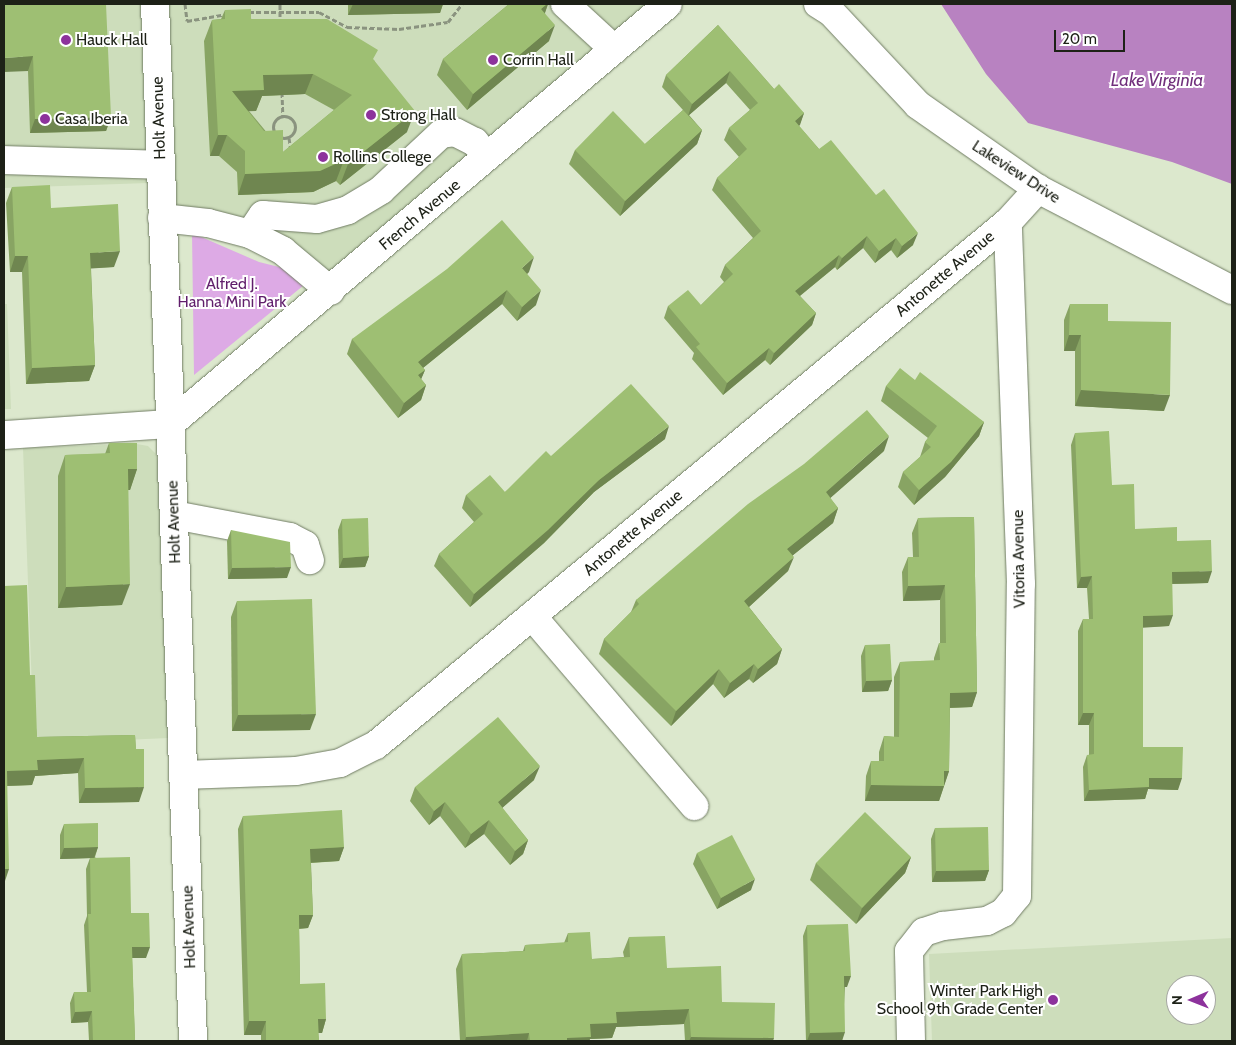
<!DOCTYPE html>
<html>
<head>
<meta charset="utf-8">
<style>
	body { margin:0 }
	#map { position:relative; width:1236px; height:1045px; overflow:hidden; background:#dce8cd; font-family:Cabin,sans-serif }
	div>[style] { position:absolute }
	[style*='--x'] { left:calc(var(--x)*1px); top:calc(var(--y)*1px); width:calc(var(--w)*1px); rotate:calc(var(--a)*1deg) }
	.built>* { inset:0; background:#cdddbb }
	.green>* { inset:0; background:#ddaae5 }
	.water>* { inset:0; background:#b882c1 }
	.path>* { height:3px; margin-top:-1.5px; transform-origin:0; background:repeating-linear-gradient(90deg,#8a937f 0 5px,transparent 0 7.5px) }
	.path>.ring { margin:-1.5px; padding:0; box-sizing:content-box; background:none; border:3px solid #8a937f; border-radius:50% }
	.roads { filter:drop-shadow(0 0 1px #707c63) drop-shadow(0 0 1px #707c63) }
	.minor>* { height:28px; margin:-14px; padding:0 14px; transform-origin:14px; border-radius:14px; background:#fff }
	.wall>* { inset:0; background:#88a463 }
	.shaded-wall>* { inset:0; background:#6f8650 }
	.building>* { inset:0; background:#9ebf73 }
	.dots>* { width:14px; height:14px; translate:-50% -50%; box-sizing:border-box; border:2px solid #fff; border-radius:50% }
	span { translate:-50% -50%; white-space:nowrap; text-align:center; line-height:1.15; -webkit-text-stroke:4px #fff; paint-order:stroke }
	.poi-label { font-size:16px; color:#1d2117 }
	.left { translate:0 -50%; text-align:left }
	.right { translate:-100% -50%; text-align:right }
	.street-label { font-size:16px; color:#1d2117 }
	.park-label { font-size:16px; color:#601e6b }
	.water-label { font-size:18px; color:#71307c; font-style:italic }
	.frame { position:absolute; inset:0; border:5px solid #1d2117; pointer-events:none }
	.north { position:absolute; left:1166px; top:975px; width:50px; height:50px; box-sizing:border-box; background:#fff; border:1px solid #a5a6a2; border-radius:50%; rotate:269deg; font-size:14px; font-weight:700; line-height:20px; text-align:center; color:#1d2117 }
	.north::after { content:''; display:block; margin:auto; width:18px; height:22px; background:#8d329c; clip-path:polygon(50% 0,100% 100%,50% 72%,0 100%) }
	.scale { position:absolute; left:1054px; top:30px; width:71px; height:22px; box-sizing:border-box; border:2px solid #1d2117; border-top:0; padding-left:6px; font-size:15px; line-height:18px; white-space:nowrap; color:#1d2117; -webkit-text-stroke:4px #fff; paint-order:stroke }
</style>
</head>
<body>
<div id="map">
	<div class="built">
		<i style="clip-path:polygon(4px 4px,141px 4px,148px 183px,4px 188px)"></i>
		<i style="clip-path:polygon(165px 4px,657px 4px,335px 272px,324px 272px,186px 213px,177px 204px,172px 190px)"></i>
		<i style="clip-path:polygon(4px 304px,7px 304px,11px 409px,4px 409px)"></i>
		<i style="clip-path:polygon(137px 444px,148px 446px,156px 454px,159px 465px,168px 738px,34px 744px,23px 448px)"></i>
		<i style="clip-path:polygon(evenodd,1232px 938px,1232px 1041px,932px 1041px,929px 954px,1232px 938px,1176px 985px,1206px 985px,1206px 1015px,1176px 1015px,1176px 985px)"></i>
	</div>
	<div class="green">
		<i style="clip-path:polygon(192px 233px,259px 262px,315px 276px,194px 375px)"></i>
	</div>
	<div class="water">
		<i style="clip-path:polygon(941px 4px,1232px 4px,1232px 184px,1172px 162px,1028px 123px,986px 74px)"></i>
	</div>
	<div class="path">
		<i style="--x:185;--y:4;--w:17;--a:83"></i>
		<i style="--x:187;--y:21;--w:39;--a:-10"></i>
		<i style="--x:280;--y:4;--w:19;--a:90"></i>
		<i style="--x:249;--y:12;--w:70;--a:0"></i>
		<i style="--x:319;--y:12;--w:32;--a:28"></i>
		<i style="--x:347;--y:27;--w:52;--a:2.2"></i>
		<i style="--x:399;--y:29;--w:49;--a:-8.1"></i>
		<i style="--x:448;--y:22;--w:23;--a:-52"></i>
		<i style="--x:282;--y:92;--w:24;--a:88"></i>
		<i class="ring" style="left:273px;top:116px;width:19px;height:19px"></i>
		<i style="--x:289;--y:138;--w:12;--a:81"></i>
	</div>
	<div class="roads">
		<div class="minor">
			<i style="--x:155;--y:4;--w:1038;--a:87.9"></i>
			<i style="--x:565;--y:4;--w:67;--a:42.6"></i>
			<i style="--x:818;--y:4;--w:15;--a:32"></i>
			<i style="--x:831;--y:12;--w:127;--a:46.9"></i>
			<i style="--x:918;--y:105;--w:146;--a:35"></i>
			<i style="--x:1038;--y:189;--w:219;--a:27.5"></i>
			<i style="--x:4;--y:160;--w:156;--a:1.8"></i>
			<i style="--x:162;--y:218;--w:46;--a:6.2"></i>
			<i style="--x:208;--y:223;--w:43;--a:14.7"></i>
			<i style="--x:250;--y:234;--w:37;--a:27"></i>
			<i style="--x:283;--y:251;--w:62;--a:39.8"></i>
			<i style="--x:250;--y:234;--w:23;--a:-56"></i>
			<i style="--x:263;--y:215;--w:54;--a:4.2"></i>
			<i style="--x:317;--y:219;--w:32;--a:-16"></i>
			<i style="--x:348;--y:210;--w:39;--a:-31"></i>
			<i style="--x:381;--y:190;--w:82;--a:-43"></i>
			<i style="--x:441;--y:134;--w:14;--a:-8"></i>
			<i style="--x:455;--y:132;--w:22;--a:27"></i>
			<i style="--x:475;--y:142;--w:19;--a:51"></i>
			<i style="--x:4;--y:435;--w:166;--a:-3.8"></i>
			<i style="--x:170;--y:424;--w:651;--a:-40.14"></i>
			<i style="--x:174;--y:515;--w:118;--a:10.7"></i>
			<i style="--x:290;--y:537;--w:17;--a:28"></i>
			<i style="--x:305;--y:545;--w:16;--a:72"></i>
			<i style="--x:532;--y:616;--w:250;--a:49.5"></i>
			<i style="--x:183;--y:775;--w:113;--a:-2"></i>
			<i style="--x:296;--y:771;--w:45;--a:-10.3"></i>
			<i style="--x:340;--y:763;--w:40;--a:-26.6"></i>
			<i style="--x:376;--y:745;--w:820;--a:-39.61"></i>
			<i style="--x:1008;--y:222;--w:45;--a:-47.7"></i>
			<i style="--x:911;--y:1041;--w:90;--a:-91.3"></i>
			<i style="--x:909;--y:951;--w:24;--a:-52"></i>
			<i style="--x:924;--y:932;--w:20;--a:-18"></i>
			<i style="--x:943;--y:926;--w:44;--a:-6.5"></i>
			<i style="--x:987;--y:921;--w:18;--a:-27"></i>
			<i style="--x:1003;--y:913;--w:22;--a:-51"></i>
			<i style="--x:1017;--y:896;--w:312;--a:-89.3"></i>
			<i style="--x:1021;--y:584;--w:362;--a:-92.1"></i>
		</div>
	</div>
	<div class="wall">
		<i style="clip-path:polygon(4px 4px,111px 117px,106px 131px,30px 133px,28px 71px)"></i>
		<i style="clip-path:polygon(348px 4px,443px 4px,440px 13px,348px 15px)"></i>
		<i style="clip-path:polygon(509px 4px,548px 4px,545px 13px,549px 41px,467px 110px,437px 75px,443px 59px)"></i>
		<i style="clip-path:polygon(evenodd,225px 10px,374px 60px,407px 132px,340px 185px,336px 181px,313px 192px,238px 195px,237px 172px,219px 156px,210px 156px,204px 41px,212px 20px,221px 19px,225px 10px,305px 94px,334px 110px,283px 152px,249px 111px,256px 111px,262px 96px,305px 94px)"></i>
		<i style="clip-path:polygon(718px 25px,774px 89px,804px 113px,799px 126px,819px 149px,913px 245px,897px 258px,891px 250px,875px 263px,863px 248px,837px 270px,835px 267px,800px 296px,816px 313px,812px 325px,770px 365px,765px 360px,723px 395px,692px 359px,694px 353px,664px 318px,668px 306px,701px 305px,724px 282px,720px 277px,725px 265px,753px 238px,712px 190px,717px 178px,739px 157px,724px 140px,729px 128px,750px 110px,726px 83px,689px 115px,702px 130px,697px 144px,620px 216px,569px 164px,575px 150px,645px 144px,683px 110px,662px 87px,666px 75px)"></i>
		<i style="clip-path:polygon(12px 187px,51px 208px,114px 267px,91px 268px,95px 365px,89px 381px,26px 384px,22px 272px,10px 272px,6px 203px)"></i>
		<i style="clip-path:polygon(529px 272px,527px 274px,536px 305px,517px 321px,502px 304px,423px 368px,425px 370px,421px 379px,426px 385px,421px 400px,398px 418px,347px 354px,352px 339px)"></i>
		<i style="clip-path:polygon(1070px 304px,1108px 321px,1164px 411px,1075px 406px,1075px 351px,1064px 351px,1064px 320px)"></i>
		<i style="clip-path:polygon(915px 380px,984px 422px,979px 436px,945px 477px,914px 505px,898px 487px,903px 472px,920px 457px,925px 442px,928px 438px,881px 401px,886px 386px)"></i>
		<i style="clip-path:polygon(1075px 433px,1112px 485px,1135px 529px,1177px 541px,1208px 583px,1172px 584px,1169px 626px,1143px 627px,1143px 747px,1178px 790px,1148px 789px,1145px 799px,1084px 801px,1083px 767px,1087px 755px,1089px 755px,1089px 725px,1078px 725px,1078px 631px,1083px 619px,1089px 619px,1087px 588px,1077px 588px,1071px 445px)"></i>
		<i style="clip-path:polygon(665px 439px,594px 492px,544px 543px,470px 607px,434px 566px,439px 554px,474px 522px,462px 508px,466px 495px,505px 492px,551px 456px)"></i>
		<i style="clip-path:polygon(109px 443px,137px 469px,130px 490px,128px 490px,122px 605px,58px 608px,58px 476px,65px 455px,105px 454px)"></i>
		<i style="clip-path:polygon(884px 451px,830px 498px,838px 508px,833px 523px,793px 555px,788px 571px,749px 607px,782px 649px,777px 664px,753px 683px,749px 679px,724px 698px,713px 684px,671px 726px,599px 654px,604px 639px,631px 612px,636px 600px)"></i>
		<i style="clip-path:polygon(974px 517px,977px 692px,972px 707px,950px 708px,949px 771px,939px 801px,865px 801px,866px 776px,871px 761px,879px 761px,879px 752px,884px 736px,894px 737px,894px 677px,900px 662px,934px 661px,934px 658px,939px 643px,940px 643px,940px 600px,903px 601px,902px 572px,908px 557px,913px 557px,912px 533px,918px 518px)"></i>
		<i style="clip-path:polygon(342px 519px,369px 556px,365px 567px,339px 568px,338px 530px)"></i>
		<i style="clip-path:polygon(231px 530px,287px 578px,228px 579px,227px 541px)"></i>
		<i style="clip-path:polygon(4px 586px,30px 675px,37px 737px,135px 735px,139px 802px,79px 803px,78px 773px,35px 776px,32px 785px,7px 786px)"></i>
		<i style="clip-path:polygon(237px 601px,310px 730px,232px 731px,231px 617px)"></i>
		<i style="clip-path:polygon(865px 645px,892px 680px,888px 691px,862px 692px,861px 656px)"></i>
		<i style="clip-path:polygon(534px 780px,502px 808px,528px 840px,523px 854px,510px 865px,484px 834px,465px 848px,440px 816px,429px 825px,410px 801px,415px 787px)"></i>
		<i style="clip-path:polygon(243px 816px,344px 847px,339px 861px,311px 863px,313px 915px,308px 928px,299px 929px,300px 984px,326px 1019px,322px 1033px,318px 1033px,319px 1041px,261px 1041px,261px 1035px,244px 1035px,238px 829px)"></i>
		<i style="clip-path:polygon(64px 824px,98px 847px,95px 857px,131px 913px,146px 958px,132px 958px,135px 1041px,89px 1041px,88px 1022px,71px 1023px,70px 1003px,74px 992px,87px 992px,84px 925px,87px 916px,86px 869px,90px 858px,60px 859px,60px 835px)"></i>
		<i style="clip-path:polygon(935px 828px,989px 870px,985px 881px,932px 882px,931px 839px)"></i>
		<i style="clip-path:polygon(697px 853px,751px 890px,717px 909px,693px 864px)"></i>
		<i style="clip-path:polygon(911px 857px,905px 873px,856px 924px,810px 880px,816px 863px)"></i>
		<i style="clip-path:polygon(807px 925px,847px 987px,845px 987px,842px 1041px,806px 1041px,803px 936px)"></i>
		<i style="clip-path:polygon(568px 933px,592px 959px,624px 957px,623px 952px,629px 937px,667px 968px,722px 1002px,773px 1041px,685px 1041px,684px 1024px,616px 1027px,612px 1038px,590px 1039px,589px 1041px,460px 1041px,456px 969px,462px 954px,523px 951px,525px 945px,564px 943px)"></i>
	</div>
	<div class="shaded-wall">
		<i style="clip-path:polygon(353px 4px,443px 4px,440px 13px,348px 15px)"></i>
		<i style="clip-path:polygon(547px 4px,548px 4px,543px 18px,541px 9px)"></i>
		<i style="clip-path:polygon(555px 25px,549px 41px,467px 110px,473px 94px)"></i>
		<i style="clip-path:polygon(33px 56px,28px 71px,4px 72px,4px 58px)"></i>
		<i style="clip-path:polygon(730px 71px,726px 83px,688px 116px,692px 104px)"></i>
		<i style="clip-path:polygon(313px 74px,305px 94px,262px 96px,256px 111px,225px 112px,232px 91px,263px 75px)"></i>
		<i style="clip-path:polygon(415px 111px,407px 132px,340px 185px,348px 164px)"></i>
		<i style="clip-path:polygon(804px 113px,800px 125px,790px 133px,795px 121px)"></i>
		<i style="clip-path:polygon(111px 117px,106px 131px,30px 133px,35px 119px)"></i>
		<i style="clip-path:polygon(702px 130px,697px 144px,620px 216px,625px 201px)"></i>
		<i style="clip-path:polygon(218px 135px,227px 135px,219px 156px,210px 156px)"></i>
		<i style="clip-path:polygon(344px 160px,336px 181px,313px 192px,238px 195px,245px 174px)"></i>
		<i style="clip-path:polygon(918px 233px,913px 245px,897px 258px,902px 246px)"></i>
		<i style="clip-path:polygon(867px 236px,863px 248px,837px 270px,842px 258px)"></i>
		<i style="clip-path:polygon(896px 238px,891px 250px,875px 263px,879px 251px)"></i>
		<i style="clip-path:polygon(120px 251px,114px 267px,84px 269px,90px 253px)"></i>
		<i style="clip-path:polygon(839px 255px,835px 267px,791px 303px,795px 291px)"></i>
		<i style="clip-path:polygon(15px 256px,28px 256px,22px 272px,10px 272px)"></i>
		<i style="clip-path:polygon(534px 257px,529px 272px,517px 283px,522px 268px)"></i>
		<i style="clip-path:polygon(507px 290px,502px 304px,413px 376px,418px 362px)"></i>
		<i style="clip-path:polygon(541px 290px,536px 305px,517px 321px,522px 307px)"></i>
		<i style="clip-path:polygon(816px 313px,812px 325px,770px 365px,774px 353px)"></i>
		<i style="clip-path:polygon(1069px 335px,1081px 335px,1075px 351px,1064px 351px)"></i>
		<i style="clip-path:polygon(769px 348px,765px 360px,723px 395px,727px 383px)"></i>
		<i style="clip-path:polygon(95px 365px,89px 381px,26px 384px,32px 368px)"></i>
		<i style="clip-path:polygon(425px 370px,419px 384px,418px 375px)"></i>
		<i style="clip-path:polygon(426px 385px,421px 400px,398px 418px,404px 403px)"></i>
		<i style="clip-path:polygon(1081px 390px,1170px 395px,1164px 411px,1075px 406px)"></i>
		<i style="clip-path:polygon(984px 422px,979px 436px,945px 477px,914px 505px,919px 490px)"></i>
		<i style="clip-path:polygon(669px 426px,665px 439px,594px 492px,544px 543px,470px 607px,474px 594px,599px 480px)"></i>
		<i style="clip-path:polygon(889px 436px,884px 451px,820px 507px,826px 492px)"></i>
		<i style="clip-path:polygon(128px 469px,137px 469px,130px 490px,120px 490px)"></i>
		<i style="clip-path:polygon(838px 508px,833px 523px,782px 564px,787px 549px)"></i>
		<i style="clip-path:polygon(369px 556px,365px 567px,339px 568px,343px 558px)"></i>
		<i style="clip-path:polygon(794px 557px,788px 571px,739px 616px,744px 601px)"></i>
		<i style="clip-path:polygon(291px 567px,287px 578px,228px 579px,232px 568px)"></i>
		<i style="clip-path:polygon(1212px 571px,1208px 583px,1167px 584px,1172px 572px)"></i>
		<i style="clip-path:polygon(1092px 576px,1087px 588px,1077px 588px,1081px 577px)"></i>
		<i style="clip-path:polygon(130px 584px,122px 605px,58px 608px,66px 587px)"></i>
		<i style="clip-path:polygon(945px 585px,940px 600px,903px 601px,908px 586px)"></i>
		<i style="clip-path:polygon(1173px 615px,1169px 626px,1139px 628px,1143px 616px)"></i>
		<i style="clip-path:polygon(782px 649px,777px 664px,753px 683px,758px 669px)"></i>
		<i style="clip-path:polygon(754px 664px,749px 679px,724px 698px,730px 683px)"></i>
		<i style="clip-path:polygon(719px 669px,713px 684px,671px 726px,676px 711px)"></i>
		<i style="clip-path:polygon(892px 680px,888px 691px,862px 692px,866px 681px)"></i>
		<i style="clip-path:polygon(977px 692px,972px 707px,945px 708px,950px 693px)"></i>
		<i style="clip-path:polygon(1083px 713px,1094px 713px,1089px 725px,1078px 725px)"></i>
		<i style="clip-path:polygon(316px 714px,310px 730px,232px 731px,238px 715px)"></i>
		<i style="clip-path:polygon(84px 758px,78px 773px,35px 776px,32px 785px,4px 786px,7px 771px,37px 760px)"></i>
		<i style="clip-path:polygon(540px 766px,534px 780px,493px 816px,498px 802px)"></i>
		<i style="clip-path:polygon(944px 771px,949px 771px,944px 786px)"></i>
		<i style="clip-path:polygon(1149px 778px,1182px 778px,1178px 790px,1148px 789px,1145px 799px,1084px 801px,1089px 790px)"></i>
		<i style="clip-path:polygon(871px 785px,944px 786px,939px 801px,865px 801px)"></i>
		<i style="clip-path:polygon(144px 787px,139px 802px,79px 803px,85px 788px)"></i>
		<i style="clip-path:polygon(445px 802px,440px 816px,429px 825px,434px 811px)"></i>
		<i style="clip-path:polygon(489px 820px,484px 834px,465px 848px,471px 834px)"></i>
		<i style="clip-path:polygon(528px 840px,523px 854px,510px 865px,515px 851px)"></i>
		<i style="clip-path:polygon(98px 847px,94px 858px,60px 859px,64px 848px)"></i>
		<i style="clip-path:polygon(344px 847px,339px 861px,305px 863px,310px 849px)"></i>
		<i style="clip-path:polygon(911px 857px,905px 873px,856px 924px,862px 908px)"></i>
		<i style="clip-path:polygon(4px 869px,9px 869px,4px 884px)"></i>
		<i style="clip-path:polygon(989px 870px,985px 881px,932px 882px,936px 871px)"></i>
		<i style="clip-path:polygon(755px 879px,751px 890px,717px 909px,721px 898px)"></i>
		<i style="clip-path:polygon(299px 915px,313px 915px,308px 928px,294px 929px)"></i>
		<i style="clip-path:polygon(132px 947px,150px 947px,146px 958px,128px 958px)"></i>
		<i style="clip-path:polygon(844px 976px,851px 976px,847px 987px,840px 987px)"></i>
		<i style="clip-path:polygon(689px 1009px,684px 1024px,616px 1027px,612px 1038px,590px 1039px,589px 1041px,565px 1041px,567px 1038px,590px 1024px,616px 1012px)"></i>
		<i style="clip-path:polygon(92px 1011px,88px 1022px,71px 1023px,75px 1012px)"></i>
		<i style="clip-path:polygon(318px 1019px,326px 1019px,322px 1033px,313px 1033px)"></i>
		<i style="clip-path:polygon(249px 1021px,266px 1021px,261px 1035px,244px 1035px)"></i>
		<i style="clip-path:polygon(845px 1032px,842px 1041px,807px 1041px,810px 1033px)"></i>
		<i style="clip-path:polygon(529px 1033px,527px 1041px,465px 1041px,466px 1037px)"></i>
		<i style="clip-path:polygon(691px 1037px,774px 1038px,773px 1041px,689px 1041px)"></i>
	</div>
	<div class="building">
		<i style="clip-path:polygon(4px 4px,106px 4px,111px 117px,35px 119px,33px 56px,4px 58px)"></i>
		<i style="clip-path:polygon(509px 4px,547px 4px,541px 9px,555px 25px,473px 94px,443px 59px)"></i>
		<i style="clip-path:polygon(evenodd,251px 9px,251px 19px,327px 19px,378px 50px,373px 59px,415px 111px,348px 164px,344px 160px,320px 171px,245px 174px,245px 151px,227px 135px,218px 135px,212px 20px,225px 19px,225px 10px,251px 9px,313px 74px,352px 95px,283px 152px,283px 130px,264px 131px,232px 91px,264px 90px,263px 75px,313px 74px)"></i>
		<i style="clip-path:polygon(718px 25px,774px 89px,779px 84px,804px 113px,795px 121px,819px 149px,831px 140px,876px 195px,884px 189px,918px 233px,902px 246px,896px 238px,879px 251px,867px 236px,842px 258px,839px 255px,795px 291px,816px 313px,774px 353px,769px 348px,727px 383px,696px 347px,700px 344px,668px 306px,688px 290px,701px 305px,733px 274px,725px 265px,761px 231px,717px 178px,747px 149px,729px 128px,758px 103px,730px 71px,692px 104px,666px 75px)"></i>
		<i style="clip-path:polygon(683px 110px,702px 130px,625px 201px,575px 150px,613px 111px,645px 144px)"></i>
		<i style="clip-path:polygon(50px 185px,51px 208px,118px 204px,120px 251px,90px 253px,95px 365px,32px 368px,28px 256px,15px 256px,12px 187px)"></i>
		<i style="clip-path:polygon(502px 220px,534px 257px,522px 268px,541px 290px,522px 307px,507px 290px,418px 362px,425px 370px,418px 375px,426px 385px,404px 403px,352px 339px,447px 269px)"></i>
		<i style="clip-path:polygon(1070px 304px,1108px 304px,1108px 321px,1171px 322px,1170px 395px,1081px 390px,1081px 335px,1069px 335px)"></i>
		<i style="clip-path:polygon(900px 368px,915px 380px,920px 372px,984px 422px,951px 462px,919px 490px,903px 472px,931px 447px,925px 442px,937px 426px,886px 386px)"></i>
		<i style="clip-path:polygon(631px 384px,669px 426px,599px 480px,548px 530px,474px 594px,439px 554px,483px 514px,466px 495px,490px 475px,505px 492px,546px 451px,551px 456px)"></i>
		<i style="clip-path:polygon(867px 410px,889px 436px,826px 492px,838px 508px,787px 549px,794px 557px,744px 601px,782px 649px,758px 669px,754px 664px,730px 683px,719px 669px,676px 711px,604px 639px,639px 604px,636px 600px,748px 504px,804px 464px)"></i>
		<i style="clip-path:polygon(1109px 431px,1112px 485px,1134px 484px,1135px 529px,1177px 527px,1177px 541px,1211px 540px,1212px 571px,1172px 572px,1173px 615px,1143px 616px,1143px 747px,1183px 747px,1182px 778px,1149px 778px,1149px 787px,1089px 790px,1087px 755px,1094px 754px,1094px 713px,1083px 713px,1083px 619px,1093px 619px,1092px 576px,1081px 577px,1075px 433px)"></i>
		<i style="clip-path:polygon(109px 443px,137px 443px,137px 469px,128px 469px,130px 584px,66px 587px,65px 455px,110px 453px)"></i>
		<i style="clip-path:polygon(974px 517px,977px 692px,950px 693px,949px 771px,944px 771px,944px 786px,871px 785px,871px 761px,884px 761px,884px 736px,899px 737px,900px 662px,940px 660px,939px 643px,946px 643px,945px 585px,908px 586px,908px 557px,919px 557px,918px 518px)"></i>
		<i style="clip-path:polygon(368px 518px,369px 556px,343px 558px,342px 519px)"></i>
		<i style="clip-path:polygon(231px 530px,290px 542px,291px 567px,232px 568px)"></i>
		<i style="clip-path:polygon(27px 585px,30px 675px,35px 675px,37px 737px,135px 735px,136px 749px,144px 749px,144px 787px,85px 788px,84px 758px,37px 760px,38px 770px,7px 771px,9px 869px,4px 869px,4px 586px)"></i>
		<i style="clip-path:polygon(312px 599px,316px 714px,238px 715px,237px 601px)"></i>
		<i style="clip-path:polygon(890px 644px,892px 680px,866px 681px,865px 645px)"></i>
		<i style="clip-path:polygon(498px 717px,540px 766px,498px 802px,528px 840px,515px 851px,489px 820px,471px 834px,445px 802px,434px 811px,415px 787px)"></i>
		<i style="clip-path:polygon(342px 810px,344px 847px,310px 849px,313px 915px,299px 915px,300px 984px,325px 983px,326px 1019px,318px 1019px,319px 1041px,266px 1041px,266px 1021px,249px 1021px,243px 816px)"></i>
		<i style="clip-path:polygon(865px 812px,911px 857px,862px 908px,816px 863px)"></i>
		<i style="clip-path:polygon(98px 823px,98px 847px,64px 848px,64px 824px)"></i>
		<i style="clip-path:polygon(988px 827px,989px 870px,936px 871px,935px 828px)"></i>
		<i style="clip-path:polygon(732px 835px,755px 879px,721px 898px,697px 853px)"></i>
		<i style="clip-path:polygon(130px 857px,131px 913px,149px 913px,150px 947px,132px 947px,135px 1041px,93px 1041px,92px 1011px,75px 1012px,74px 992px,91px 992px,88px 914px,91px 914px,90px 858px)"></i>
		<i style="clip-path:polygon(848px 924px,851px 976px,844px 976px,845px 1032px,810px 1033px,807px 925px)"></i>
		<i style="clip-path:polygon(590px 932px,592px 959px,630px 957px,629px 937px,665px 936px,667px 968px,721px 966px,722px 1002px,775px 1003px,774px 1038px,691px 1037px,689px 1009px,616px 1012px,617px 1023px,590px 1024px,591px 1037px,567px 1038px,567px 1041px,530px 1041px,529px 1033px,466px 1037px,462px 954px,525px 951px,525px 945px,568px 942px,568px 933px)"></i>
	</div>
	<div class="dots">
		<i style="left:66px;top:40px;background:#8d329c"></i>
		<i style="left:493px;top:60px;background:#8d329c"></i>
		<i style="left:371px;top:115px;background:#8d329c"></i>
		<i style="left:45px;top:119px;background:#8d329c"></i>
		<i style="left:323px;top:157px;background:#8d329c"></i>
		<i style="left:1053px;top:1000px;background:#8d329c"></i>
	</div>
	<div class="poi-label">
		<span class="left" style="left:76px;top:40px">Hauck Hall</span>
		<span class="left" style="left:503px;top:60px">Corrin Hall</span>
		<span class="left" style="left:381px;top:115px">Strong Hall</span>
		<span class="left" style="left:55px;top:119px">Casa Iberia</span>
		<span class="left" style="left:333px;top:157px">Rollins College</span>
		<span class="right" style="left:1043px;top:1000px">Winter Park High<br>School 9th Grade Center</span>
	</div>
	<div class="street-label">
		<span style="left:159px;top:118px;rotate:-92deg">Holt Avenue</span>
		<span style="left:1016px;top:172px;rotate:33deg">Lakeview Drive</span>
		<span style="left:420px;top:215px;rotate:-40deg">French Avenue</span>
		<span style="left:945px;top:274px;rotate:-40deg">Antonette Avenue</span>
		<span style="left:174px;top:522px;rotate:-92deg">Holt Avenue</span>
		<span style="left:633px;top:533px;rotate:-40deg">Antonette Avenue</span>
		<span style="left:1019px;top:559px;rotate:-91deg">Vitoria Avenue</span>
		<span style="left:189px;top:927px;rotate:-92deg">Holt Avenue</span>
	</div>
	<div class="park-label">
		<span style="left:232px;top:293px">Alfred J.<br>Hanna Mini Park</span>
	</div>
	<div class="water-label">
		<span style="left:1157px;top:80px">Lake Virginia</span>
	</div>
	<div class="frame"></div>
	<div class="north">N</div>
	<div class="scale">20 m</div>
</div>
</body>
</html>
